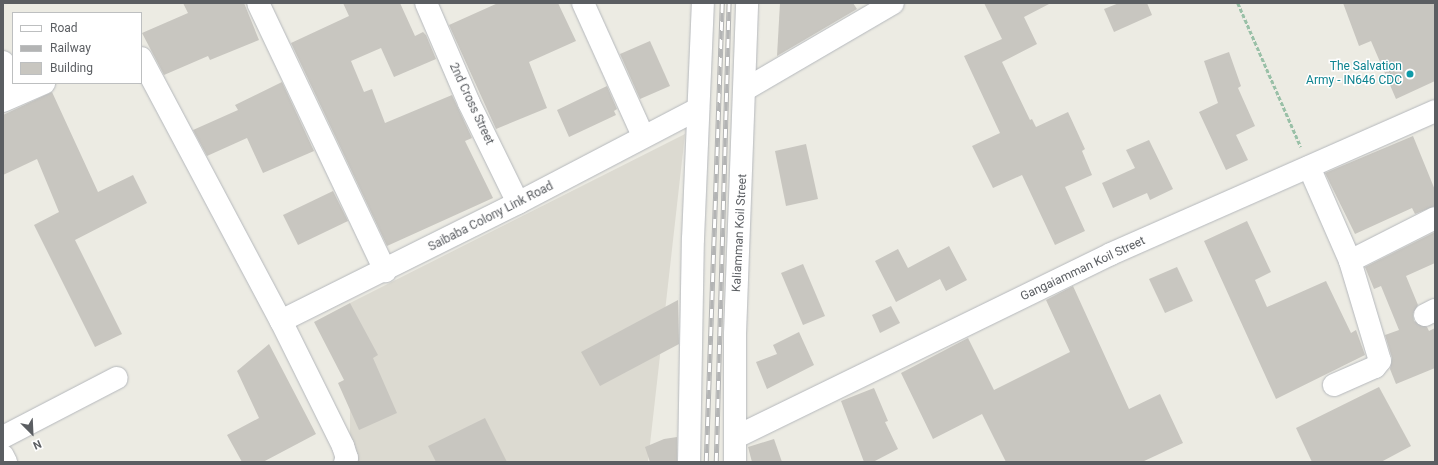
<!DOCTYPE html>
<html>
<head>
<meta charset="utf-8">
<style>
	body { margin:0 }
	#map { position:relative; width:1438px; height:465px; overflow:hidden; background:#ecebe3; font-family:Roboto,sans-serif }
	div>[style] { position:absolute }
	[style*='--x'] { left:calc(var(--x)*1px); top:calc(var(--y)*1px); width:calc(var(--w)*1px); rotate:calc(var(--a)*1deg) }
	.education>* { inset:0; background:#dcdad1 }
	.building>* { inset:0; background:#c8c6c0 }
	.path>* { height:2.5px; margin-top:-1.25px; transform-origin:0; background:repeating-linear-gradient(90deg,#99c0a7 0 4px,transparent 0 6px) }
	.roads { filter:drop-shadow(0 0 1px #b5b8bc) drop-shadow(0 0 1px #b5b8bc) }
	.minor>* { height:22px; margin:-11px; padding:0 11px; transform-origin:11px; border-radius:11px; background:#fff }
	.secondary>* { height:22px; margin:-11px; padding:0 11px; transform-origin:11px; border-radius:11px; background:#fff }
	.rail>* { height:4.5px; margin-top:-2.25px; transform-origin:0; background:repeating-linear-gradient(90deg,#fff 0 9px,#b3b4b4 0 18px); box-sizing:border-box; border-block:1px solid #b3b4b4 }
	.dots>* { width:11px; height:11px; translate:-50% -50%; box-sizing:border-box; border:2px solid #fff; border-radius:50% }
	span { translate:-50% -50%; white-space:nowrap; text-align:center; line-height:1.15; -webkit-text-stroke:3px #fff; paint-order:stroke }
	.culture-label { font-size:12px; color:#0d838f }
	.right { translate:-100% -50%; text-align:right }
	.street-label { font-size:12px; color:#5b5e62 }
	.frame { position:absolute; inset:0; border:4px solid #5b5e62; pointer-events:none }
	.legend { position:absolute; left:12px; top:12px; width:130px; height:72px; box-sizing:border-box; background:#fff; border:1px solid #bdbfc0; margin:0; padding:5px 7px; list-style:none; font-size:12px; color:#5b5e62 }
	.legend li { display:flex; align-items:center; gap:8px; height:20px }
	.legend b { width:20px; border:1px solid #bdbfc0 }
	.north { position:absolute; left:12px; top:413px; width:40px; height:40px; -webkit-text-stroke:3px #fff; paint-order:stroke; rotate:156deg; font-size:11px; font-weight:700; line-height:16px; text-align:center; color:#5b5e62 }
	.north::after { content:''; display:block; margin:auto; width:14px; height:18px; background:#5b5e62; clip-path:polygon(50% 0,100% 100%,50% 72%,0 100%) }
</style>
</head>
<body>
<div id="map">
	<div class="education">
		<i style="clip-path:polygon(685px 134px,648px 462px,350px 462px,350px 303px)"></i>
	</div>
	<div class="building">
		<i style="clip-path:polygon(183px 3px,244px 3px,259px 40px,210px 60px,208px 56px,164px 75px,142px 33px,188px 13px)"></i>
		<i style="clip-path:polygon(343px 3px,400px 3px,415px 36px,423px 32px,426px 35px,436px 59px,394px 77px,381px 48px,351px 61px,364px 92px,372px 89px,385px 123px,452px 95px,472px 138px,465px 141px,493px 198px,387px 246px,291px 43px,349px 16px)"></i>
		<i style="clip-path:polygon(498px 3px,558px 3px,576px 41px,529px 62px,547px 108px,496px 129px,449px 25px)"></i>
		<i style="clip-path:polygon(780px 3px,853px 3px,857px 9px,777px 56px)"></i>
		<i style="clip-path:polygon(984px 3px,1051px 3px,1024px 17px,1037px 44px,1002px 62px,1030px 120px,1032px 119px,1036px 127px,1068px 112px,1085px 149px,1082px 151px,1092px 175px,1065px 187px,1085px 231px,1055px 245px,1022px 175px,993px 188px,972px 146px,1000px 133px,964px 56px,1002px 39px)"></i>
		<i style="clip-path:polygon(1119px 3px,1147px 3px,1152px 15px,1114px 32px,1104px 9px)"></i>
		<i style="clip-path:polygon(1343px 3px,1435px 3px,1435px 81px,1396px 99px,1371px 41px,1359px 46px)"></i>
		<i style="clip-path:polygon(650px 41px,670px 86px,640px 99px,620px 54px)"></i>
		<i style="clip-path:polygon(1229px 52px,1241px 86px,1238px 88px,1255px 126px,1236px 135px,1248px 160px,1226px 170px,1199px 112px,1218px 103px,1204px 61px)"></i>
		<i style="clip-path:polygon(282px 82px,314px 151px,263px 173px,247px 138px,207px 156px,193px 130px,238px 110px,235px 105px)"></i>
		<i style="clip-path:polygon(607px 86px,617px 109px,614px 111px,616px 115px,569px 137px,557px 110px)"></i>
		<i style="clip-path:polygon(52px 92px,98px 192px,133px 175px,147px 203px,75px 240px,122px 334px,95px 347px,34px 225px,59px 212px,37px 159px,3px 175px,3px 115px)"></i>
		<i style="clip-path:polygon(1413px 136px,1435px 190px,1435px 206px,1415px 214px,1412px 208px,1355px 234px,1325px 173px)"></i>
		<i style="clip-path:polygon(1149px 140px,1173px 189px,1150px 200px,1147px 193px,1113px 208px,1102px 183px,1135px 168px,1126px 150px)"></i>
		<i style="clip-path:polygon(806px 144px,818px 199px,786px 206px,775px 151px)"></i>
		<i style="clip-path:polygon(333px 191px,348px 221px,298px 245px,283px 215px)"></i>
		<i style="clip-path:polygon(1247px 221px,1271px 272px,1255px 280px,1267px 307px,1326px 281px,1351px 333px,1356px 330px,1365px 355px,1276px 399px,1204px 241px)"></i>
		<i style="clip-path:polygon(1435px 232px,1435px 263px,1406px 276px,1418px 305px,1413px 314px,1414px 321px,1427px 327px,1429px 331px,1435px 328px,1435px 368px,1396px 384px,1390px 369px,1392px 358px,1385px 335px,1399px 330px,1381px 286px,1374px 289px,1365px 267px)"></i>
		<i style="clip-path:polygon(949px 246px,967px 280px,946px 291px,940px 279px,896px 302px,875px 261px,898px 249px,908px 268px)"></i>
		<i style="clip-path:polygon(803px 264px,825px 316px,803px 325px,781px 273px)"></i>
		<i style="clip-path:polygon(1177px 267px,1193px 301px,1165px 313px,1149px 279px)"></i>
		<i style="clip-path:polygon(1073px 286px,1129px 409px,1160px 394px,1183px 443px,1142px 462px,1006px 462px,982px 414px,933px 439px,901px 373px,968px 338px,994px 390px,1070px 352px,1046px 300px)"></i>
		<i style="clip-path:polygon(678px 300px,679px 344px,600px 386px,581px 352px)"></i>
		<i style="clip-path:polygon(350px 303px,378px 355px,373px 358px,397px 413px,359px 430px,338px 383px,344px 380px,314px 322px)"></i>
		<i style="clip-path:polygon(891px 306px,900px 323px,880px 333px,872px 315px)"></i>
		<i style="clip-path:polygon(799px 332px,814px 365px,767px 389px,756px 362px,777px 354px,773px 345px)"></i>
		<i style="clip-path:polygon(269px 344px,316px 434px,263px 462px,242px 462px,227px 435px,259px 418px,237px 371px)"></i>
		<i style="clip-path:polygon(1379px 387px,1411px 446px,1381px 462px,1312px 462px,1296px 428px)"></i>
		<i style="clip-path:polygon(874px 388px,888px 421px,885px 422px,898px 449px,873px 462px,864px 462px,841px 401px)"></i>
		<i style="clip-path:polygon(485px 418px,507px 462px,436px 462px,428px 446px)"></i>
		<i style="clip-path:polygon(677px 437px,677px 462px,650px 462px,645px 447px,664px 439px)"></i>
		<i style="clip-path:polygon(774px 439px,782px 462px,752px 462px,748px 447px)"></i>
	</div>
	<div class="path">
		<i style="--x:1238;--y:3;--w:157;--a:66.4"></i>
	</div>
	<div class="roads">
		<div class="minor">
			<i style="--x:258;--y:3;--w:297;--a:64.6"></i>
			<i style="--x:426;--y:3;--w:109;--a:66.7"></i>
			<i style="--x:469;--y:103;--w:111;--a:63.9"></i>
			<i style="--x:583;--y:3;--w:146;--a:65.7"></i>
			<i style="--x:141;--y:58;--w:298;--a:62"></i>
			<i style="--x:281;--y:321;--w:140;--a:63.6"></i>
			<i style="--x:343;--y:446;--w:13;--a:72"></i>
			<i style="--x:347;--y:458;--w:4;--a:117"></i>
			<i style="--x:3;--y:62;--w:23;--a:65"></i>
			<i style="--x:746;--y:89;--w:170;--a:-30.3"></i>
			<i style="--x:3;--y:101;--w:45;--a:-23.7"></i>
			<i style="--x:1309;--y:167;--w:103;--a:66.4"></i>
			<i style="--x:1350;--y:261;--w:104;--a:73.3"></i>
			<i style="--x:1380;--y:361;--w:8;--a:130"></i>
			<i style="--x:1375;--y:367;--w:45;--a:156.3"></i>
			<i style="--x:1350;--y:261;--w:95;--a:-26.8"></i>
			<i style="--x:1425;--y:315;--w:11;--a:-27"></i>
			<i style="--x:281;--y:321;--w:265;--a:-26.5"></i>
			<i style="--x:518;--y:203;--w:203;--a:-27.6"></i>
			<i style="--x:3;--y:437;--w:128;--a:-27.4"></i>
			<i style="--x:736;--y:437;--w:417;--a:-26"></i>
			<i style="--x:1111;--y:254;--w:354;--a:-23.8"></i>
			<i style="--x:3;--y:456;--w:7;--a:63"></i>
		</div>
		<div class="secondary">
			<i style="--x:689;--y:462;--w:223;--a:-89"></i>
			<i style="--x:693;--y:239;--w:236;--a:-87.6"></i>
			<i style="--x:735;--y:462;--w:128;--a:-90"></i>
			<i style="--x:735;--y:334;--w:331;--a:-87.9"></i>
		</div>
	</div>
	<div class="rail">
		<i style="--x:706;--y:462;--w:459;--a:-88"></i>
		<i style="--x:716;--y:462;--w:459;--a:-88.4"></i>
	</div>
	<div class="dots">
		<i style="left:1410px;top:74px;background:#0f9aa8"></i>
	</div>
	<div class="culture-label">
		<span class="right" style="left:1402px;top:74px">The Salvation<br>Army - IN646 CDC</span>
	</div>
	<div class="street-label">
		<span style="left:471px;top:104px;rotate:65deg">2nd Cross Street</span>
		<span style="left:491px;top:217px;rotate:-27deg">Saibaba Colony Link Road</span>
		<span style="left:740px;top:233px;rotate:-87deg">Kaliamman Koil Street</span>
		<span style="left:1083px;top:269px;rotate:-25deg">Gangaiamman Koil Street</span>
	</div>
	<div class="frame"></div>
	<ul class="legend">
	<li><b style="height:5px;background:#fff"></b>Road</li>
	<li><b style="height:5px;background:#b3b4b4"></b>Railway</li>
	<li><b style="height:11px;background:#c8c6c0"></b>Building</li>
	</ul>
	<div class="north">N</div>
</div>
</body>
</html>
